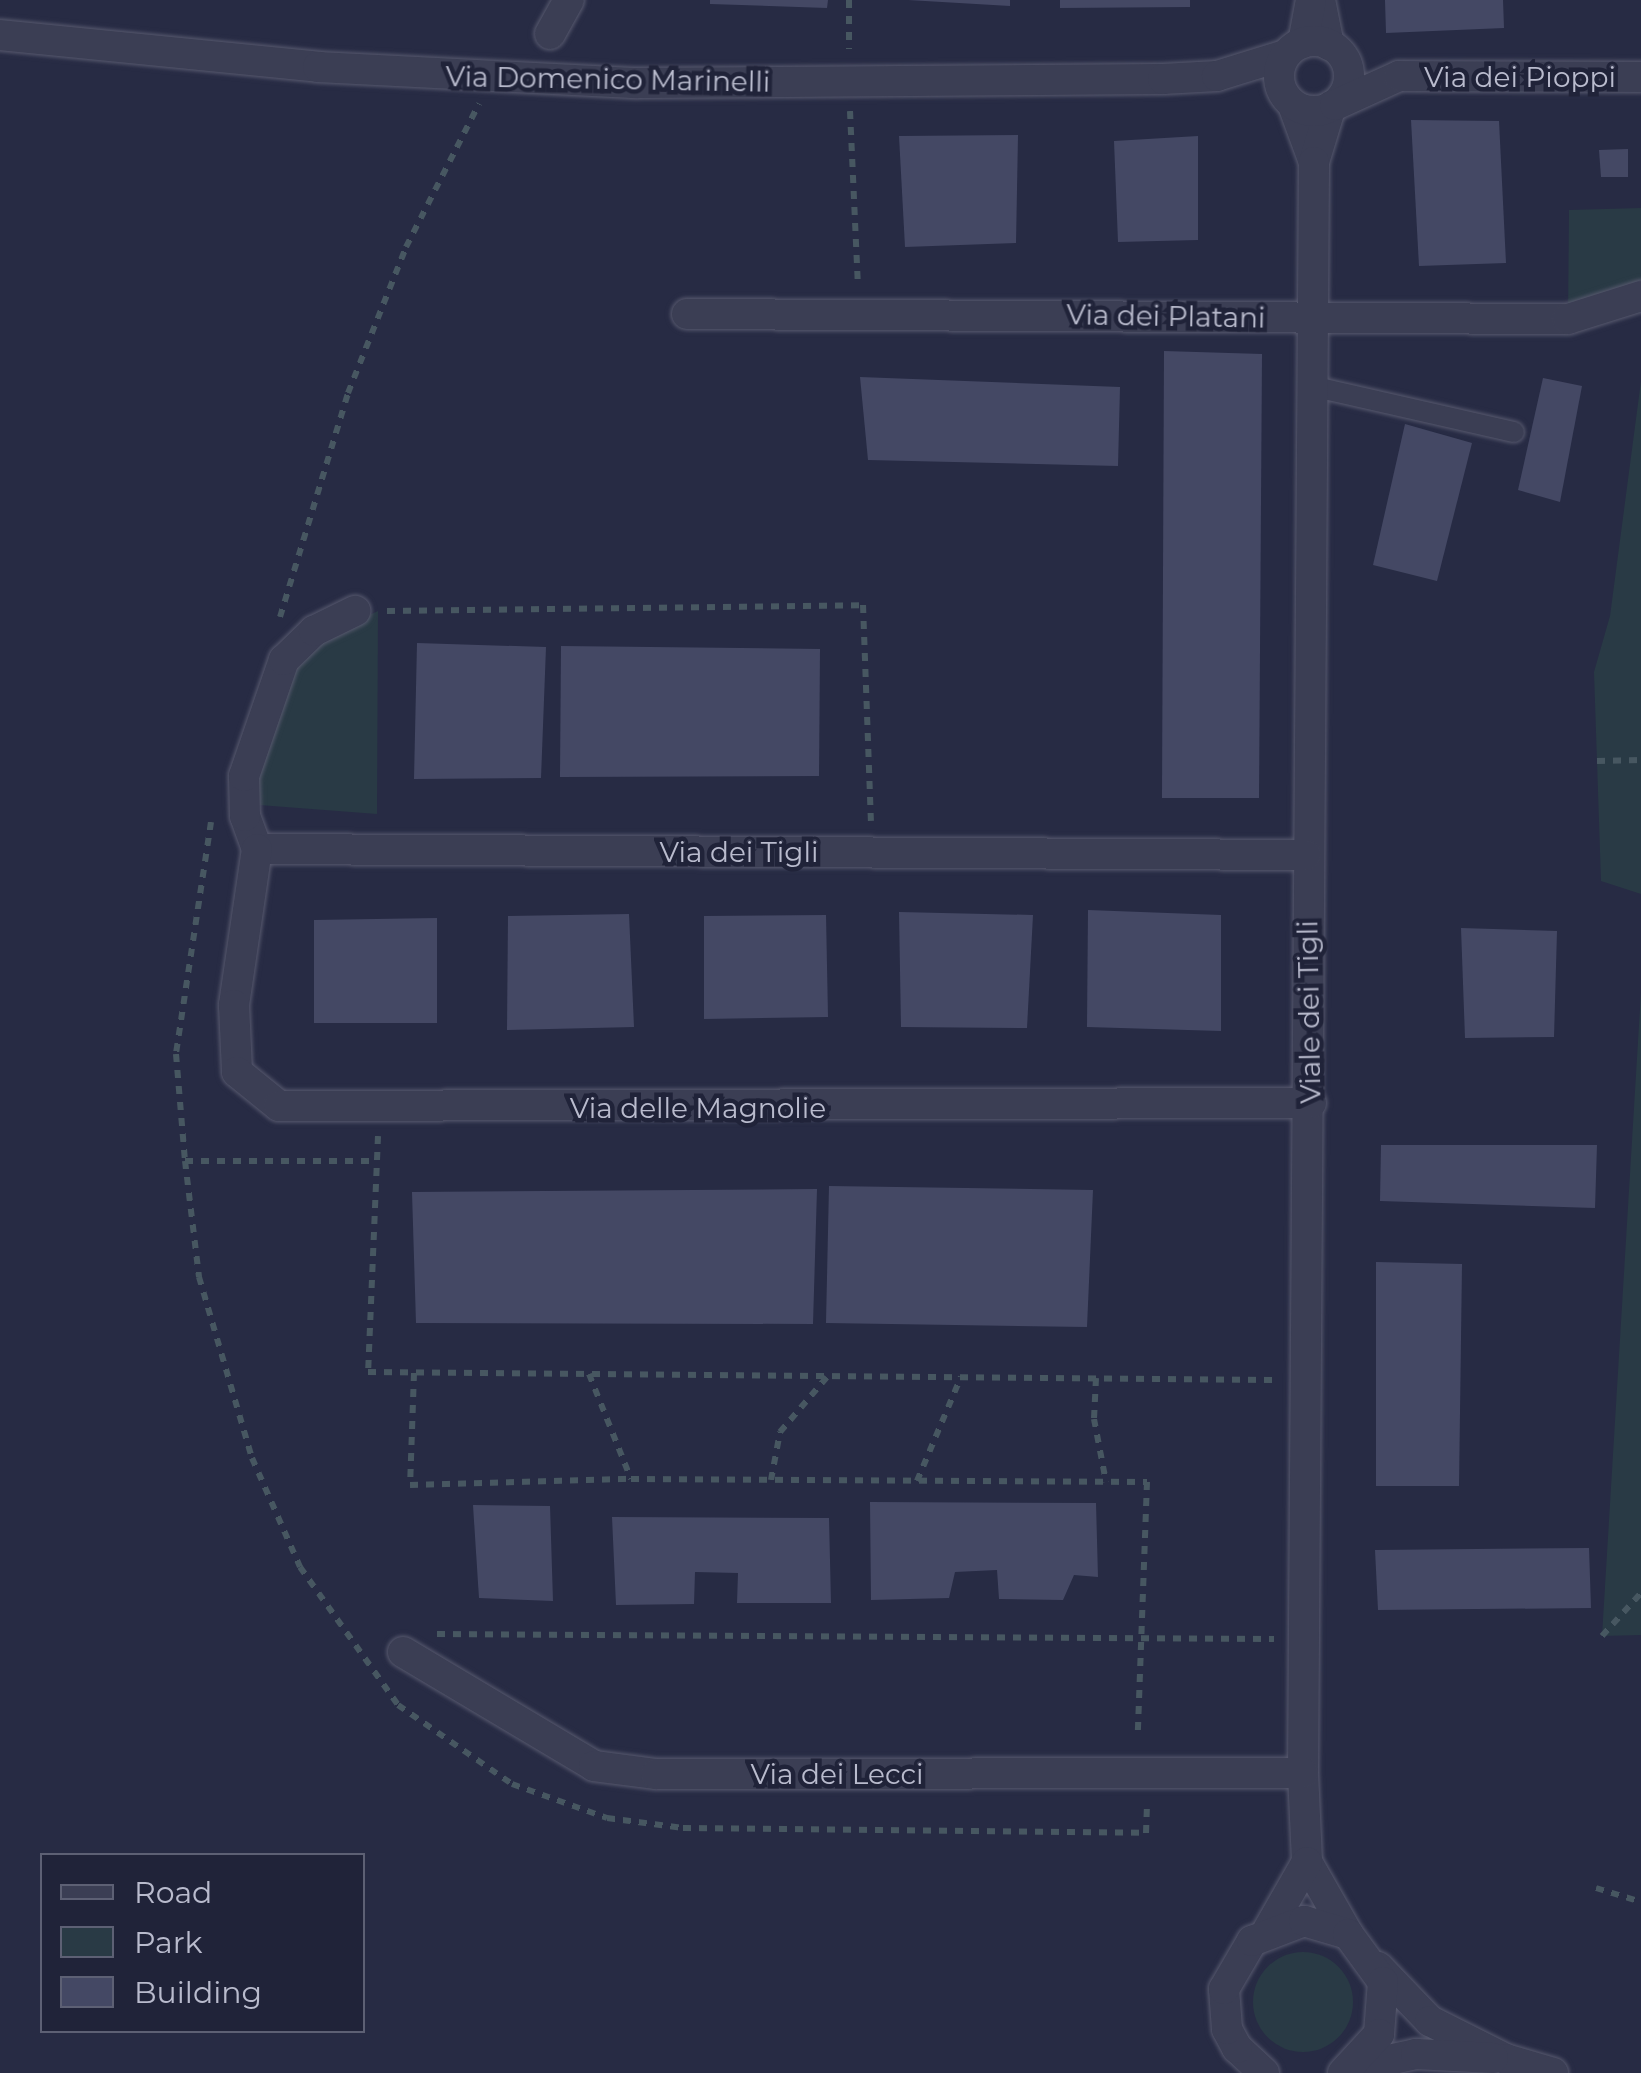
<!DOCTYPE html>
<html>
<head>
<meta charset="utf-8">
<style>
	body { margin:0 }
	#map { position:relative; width:1641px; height:2073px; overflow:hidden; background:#272b44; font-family:Montserrat,sans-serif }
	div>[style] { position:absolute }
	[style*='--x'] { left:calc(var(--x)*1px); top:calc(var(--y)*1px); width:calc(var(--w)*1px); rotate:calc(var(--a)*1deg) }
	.green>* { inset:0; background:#293a45 }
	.round { border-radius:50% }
	.building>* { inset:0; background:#444864 }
	.path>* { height:6px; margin-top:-3px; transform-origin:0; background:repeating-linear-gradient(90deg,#475761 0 8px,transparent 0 16px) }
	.roads { filter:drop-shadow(0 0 2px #57596e) drop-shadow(0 0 2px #57596e) }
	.service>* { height:20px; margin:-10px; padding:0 10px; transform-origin:10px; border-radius:10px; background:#3b3e54 }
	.minor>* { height:30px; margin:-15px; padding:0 15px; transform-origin:15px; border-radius:15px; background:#3b3e54 }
	.tertiary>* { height:30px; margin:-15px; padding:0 15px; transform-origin:15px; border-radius:15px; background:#3b3e54 }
	.tertiary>.ring { margin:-15px; padding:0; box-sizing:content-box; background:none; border:30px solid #3b3e54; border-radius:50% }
	span { translate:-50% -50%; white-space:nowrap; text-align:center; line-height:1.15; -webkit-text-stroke:9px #202339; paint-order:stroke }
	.street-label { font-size:28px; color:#b9bbcd }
	.legend { position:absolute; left:40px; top:1853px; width:325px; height:180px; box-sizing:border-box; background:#202339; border:2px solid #5d6074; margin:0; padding:12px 18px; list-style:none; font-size:30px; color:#b9bbcd }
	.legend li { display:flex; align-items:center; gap:20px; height:50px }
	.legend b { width:50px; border:2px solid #5d6074 }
</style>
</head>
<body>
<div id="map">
	<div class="green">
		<i style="clip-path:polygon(1641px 208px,1641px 296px,1568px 319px,1569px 210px)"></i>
		<i style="clip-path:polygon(1641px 381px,1641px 894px,1601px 881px,1594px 672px,1610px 616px)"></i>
		<i style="clip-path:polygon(378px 611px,377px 814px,259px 805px,258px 763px,297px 668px,321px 638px)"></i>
		<i style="clip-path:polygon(1641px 992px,1641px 1635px,1602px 1636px)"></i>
		<i class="round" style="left:1253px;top:1952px;width:100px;height:100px"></i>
	</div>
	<div class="building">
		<i style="clip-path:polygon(710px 0,828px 0,827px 8px,710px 4px)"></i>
		<i style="clip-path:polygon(908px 0,1010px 0,1010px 6px)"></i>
		<i style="clip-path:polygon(1060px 0,1190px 0,1190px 7px,1060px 8px)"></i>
		<i style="clip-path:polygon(1385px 0,1503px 0,1504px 28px,1386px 33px)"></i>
		<i style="clip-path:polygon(1411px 120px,1499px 121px,1506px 263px,1419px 266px)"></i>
		<i style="clip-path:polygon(1018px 135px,1016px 243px,905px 247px,899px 136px)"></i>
		<i style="clip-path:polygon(1198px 136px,1198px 240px,1118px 242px,1114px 141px)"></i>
		<i style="clip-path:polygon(1628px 149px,1628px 177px,1601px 177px,1599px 150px)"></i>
		<i style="clip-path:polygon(1164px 351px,1262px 354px,1259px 798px,1162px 798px)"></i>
		<i style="clip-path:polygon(860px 377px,1120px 387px,1118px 466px,868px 460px)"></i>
		<i style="clip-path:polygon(1543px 378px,1582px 386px,1560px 502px,1518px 490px)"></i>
		<i style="clip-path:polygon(1405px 424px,1472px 443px,1437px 581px,1373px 565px)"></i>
		<i style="clip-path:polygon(417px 643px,546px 647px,541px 778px,414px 779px)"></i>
		<i style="clip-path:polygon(561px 646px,820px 649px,819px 776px,560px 777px)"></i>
		<i style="clip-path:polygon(1088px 910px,1221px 915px,1221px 1031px,1087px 1027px)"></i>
		<i style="clip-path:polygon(899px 912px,1033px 915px,1027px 1028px,901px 1027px)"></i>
		<i style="clip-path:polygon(629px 914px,634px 1027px,507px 1030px,508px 916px)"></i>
		<i style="clip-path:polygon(826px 915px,828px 1017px,704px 1019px,704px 916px)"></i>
		<i style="clip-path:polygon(437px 918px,437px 1023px,314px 1023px,314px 920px)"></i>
		<i style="clip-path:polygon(1461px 928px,1557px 931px,1554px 1037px,1465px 1038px)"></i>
		<i style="clip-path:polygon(1381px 1145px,1597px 1145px,1595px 1208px,1380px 1201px)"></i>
		<i style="clip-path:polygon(829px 1186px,1093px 1190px,1087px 1327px,826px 1323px)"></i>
		<i style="clip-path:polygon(817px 1189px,813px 1324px,416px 1323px,412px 1192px)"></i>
		<i style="clip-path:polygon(1376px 1262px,1462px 1264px,1459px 1486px,1376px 1486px)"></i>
		<i style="clip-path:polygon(870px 1502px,1096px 1503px,1098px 1577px,1074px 1575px,1063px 1600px,999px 1599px,997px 1570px,955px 1572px,949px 1598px,871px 1600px)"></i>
		<i style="clip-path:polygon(473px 1505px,550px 1506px,553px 1601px,479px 1598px)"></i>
		<i style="clip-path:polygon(612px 1517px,829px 1518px,831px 1603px,737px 1603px,738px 1573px,695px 1572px,694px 1604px,616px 1605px)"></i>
		<i style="clip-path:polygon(1589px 1548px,1591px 1608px,1378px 1610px,1375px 1550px)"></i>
	</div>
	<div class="path">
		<i style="--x:849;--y:0;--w:49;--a:90"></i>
		<i style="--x:850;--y:111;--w:173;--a:87.4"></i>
		<i style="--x:387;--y:611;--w:476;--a:-0.7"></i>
		<i style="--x:863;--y:605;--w:216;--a:87.9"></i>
		<i style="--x:280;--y:617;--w:234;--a:-73.1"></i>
		<i style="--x:348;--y:393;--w:157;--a:-68.3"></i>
		<i style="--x:406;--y:247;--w:161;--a:-63"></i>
		<i style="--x:1597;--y:761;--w:44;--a:-1.3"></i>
		<i style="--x:211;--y:822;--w:235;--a:98.6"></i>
		<i style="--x:176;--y:1054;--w:107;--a:85.2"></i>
		<i style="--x:185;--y:1161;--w:188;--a:0"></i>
		<i style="--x:378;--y:1136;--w:236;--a:92.4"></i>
		<i style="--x:368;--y:1372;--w:906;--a:0.51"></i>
		<i style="--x:185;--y:1161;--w:117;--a:83.1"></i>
		<i style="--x:199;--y:1277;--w:189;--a:73.7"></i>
		<i style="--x:252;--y:1458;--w:119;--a:66.2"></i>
		<i style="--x:300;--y:1567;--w:169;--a:54.6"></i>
		<i style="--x:398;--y:1705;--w:139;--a:34.7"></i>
		<i style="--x:512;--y:1784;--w:101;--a:19.7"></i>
		<i style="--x:607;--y:1818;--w:77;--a:7.5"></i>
		<i style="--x:683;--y:1828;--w:463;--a:0.6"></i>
		<i style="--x:1146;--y:1833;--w:30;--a:-88"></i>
		<i style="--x:414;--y:1373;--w:112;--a:92"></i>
		<i style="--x:410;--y:1485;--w:221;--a:-1.6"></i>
		<i style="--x:631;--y:1479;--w:516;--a:0.33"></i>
		<i style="--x:1147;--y:1482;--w:249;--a:92.1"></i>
		<i style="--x:589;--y:1374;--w:113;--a:68.2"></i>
		<i style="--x:1096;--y:1378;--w:41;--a:92.8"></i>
		<i style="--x:1094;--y:1419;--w:64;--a:79.2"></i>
		<i style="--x:771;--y:1480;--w:49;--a:-79.4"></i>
		<i style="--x:780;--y:1432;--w:72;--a:-49.5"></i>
		<i style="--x:917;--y:1481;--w:113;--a:-67.1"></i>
		<i style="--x:437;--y:1634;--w:837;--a:0.34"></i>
		<i style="--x:1602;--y:1636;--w:58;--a:-47.8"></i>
		<i style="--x:1596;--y:1888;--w:47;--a:17.3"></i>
	</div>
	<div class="roads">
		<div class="service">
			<i style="--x:1311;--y:386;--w:208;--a:12.8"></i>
		</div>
		<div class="minor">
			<i style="--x:1320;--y:0;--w:46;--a:78.7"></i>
			<i style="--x:550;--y:34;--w:39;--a:-61"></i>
			<i style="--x:1303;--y:43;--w:44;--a:-79.5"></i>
			<i style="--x:1293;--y:105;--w:61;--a:69.8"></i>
			<i style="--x:1331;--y:106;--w:59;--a:106.9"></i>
			<i style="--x:1314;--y:162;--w:1611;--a:90.39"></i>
			<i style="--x:1303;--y:1773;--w:89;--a:87.4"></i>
			<i style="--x:1307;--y:1862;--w:83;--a:60.3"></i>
			<i style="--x:687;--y:314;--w:881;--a:0.33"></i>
			<i style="--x:1568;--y:319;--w:77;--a:-17.5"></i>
			<i style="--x:257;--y:849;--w:35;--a:-110"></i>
			<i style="--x:245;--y:816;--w:40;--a:-91.4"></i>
			<i style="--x:244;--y:776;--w:123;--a:-71"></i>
			<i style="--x:284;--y:660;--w:42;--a:-44"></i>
			<i style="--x:314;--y:631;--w:46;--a:-26"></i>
			<i style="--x:1306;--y:855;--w:1049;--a:-179.67"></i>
			<i style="--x:257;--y:849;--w:158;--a:98.4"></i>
			<i style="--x:234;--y:1005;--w:67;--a:87.4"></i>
			<i style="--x:237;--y:1072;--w:54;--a:39"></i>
			<i style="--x:279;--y:1106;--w:1032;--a:-0.17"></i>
			<i style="--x:403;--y:1652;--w:222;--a:30.8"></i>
			<i style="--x:594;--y:1766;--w:63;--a:7.4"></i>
			<i style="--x:656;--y:1774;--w:647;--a:-0.09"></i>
			<i style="--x:1268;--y:1930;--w:78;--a:-60.2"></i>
			<i style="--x:1378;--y:1967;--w:75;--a:46.1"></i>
			<i style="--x:1430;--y:2021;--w:85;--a:26.6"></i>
			<i style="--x:1506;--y:2059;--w:49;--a:16.6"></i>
			<i style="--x:1352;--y:2068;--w:66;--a:-12.3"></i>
			<i style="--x:1416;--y:2054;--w:77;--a:3"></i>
			<i style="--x:1264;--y:2073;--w:37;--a:-137"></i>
			<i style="--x:1237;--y:2048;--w:21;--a:-118"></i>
			<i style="--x:1227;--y:2029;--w:40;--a:-94.3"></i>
			<i style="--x:1224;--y:1989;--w:56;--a:-59.7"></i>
			<i style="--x:1252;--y:1941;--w:56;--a:-21"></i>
			<i style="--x:1304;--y:1921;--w:46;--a:16.5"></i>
			<i style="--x:1348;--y:1934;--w:59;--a:53.9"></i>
			<i style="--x:1383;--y:1982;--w:52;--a:94.4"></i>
			<i style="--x:1379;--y:2034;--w:53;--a:132.7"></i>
		</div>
		<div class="tertiary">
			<i style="--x:0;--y:35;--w:320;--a:5.7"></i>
			<i style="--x:318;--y:67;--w:320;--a:2.9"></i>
			<i style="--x:638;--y:83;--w:525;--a:-0.44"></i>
			<i style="--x:1163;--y:79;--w:54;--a:-3.2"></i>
			<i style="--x:1217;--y:76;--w:71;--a:-17.2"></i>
			<i class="ring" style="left:1279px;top:41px;width:40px;height:40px"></i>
			<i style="--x:1335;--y:105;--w:70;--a:-24.4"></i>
			<i style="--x:1399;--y:76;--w:242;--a:0.2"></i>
		</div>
	</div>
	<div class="street-label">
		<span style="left:1520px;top:77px">Via dei Pioppi</span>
		<span style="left:608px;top:79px;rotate:1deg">Via Domenico Marinelli</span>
		<span style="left:1166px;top:316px;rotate:1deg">Via dei Platani</span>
		<span style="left:739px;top:852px">Via dei Tigli</span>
		<span style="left:1309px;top:1012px;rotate:-91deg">Viale dei Tigli</span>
		<span style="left:698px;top:1108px">Via delle Magnolie</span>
		<span style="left:837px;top:1774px">Via dei Lecci</span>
	</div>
	<ul class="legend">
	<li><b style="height:12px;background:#3b3e54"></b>Road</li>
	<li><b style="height:28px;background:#293a45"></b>Park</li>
	<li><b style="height:28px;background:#444864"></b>Building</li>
	</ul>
</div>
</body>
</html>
